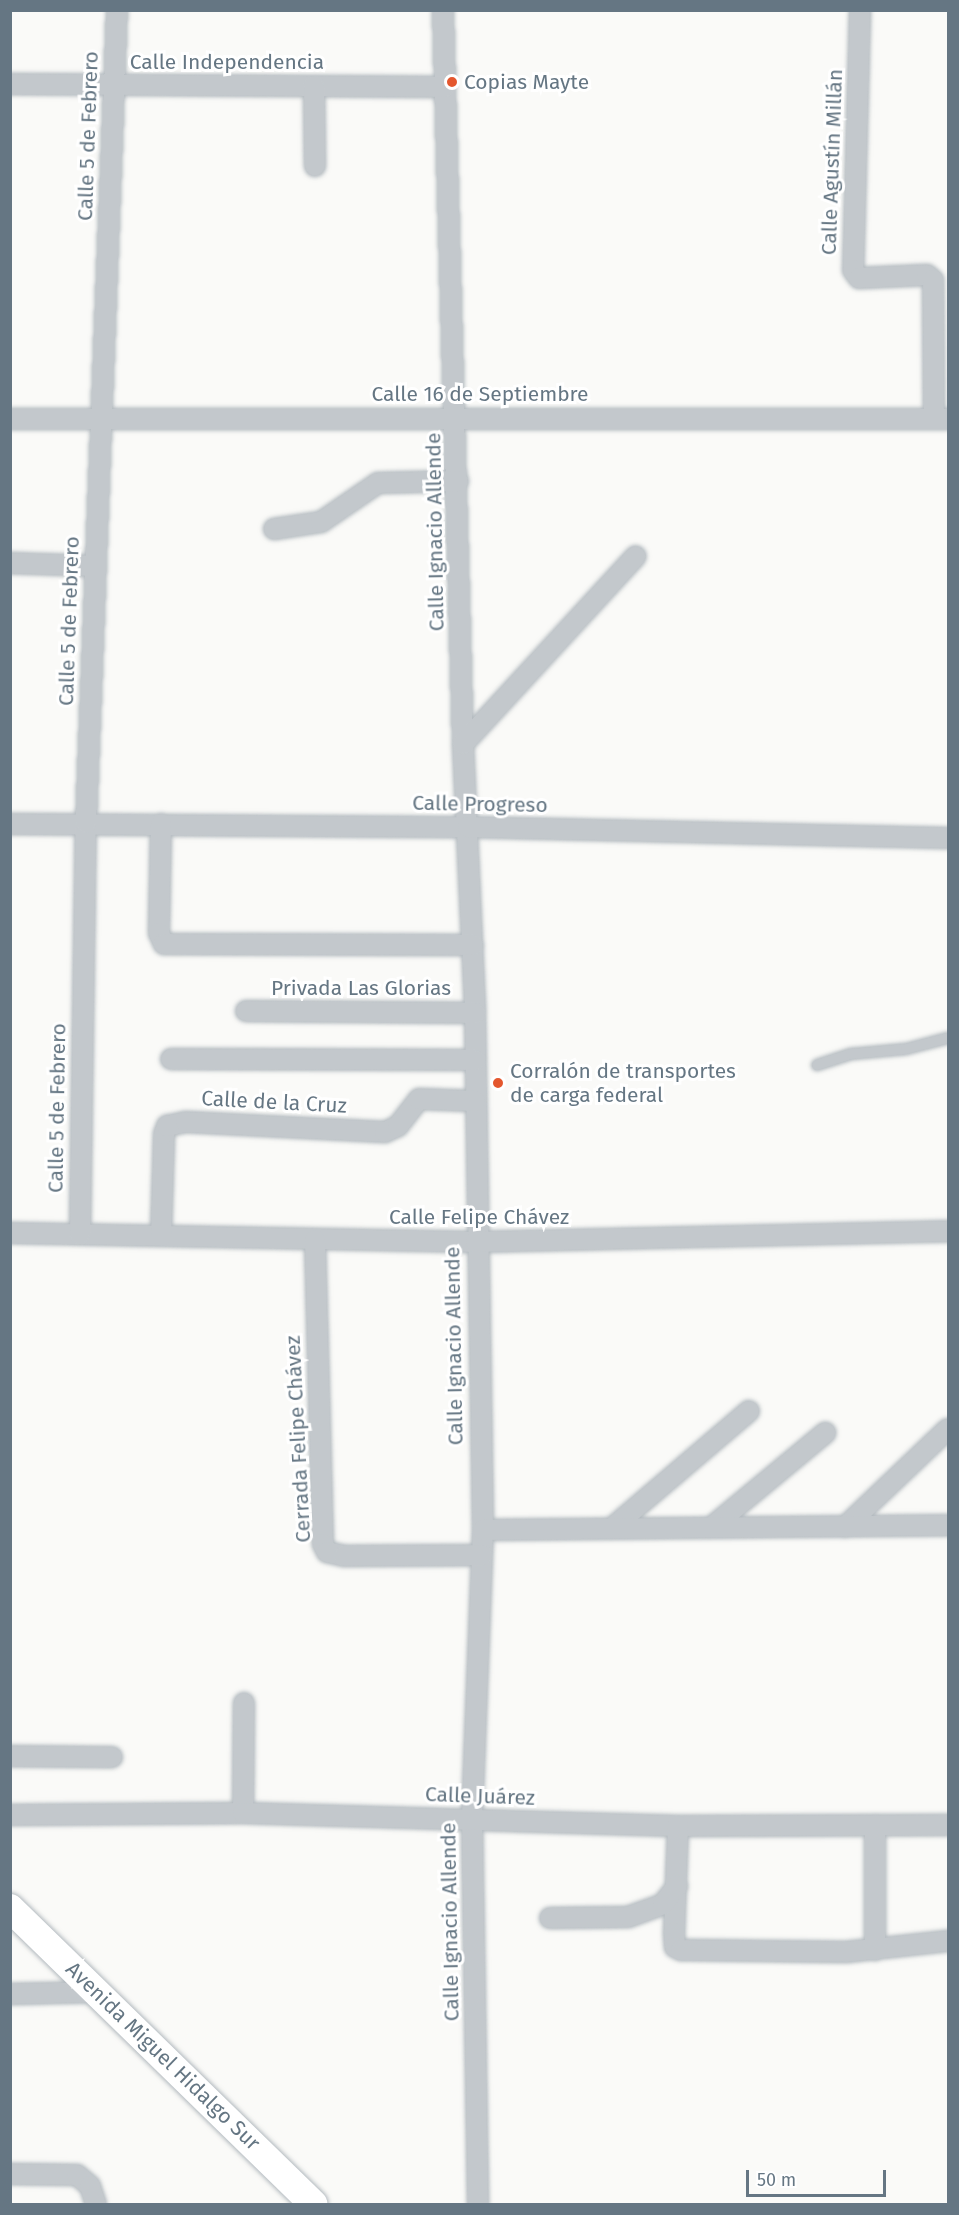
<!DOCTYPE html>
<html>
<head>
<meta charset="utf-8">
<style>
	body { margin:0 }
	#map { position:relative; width:959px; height:2215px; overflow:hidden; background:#fafaf8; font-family:"Fira Sans",sans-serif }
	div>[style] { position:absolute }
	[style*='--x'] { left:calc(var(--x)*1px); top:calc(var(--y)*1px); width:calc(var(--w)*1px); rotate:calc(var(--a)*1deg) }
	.roads { filter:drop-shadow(0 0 2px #b3babf) drop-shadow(0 0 2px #b3babf) }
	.service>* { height:10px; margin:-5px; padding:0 5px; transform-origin:5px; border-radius:5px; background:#c3c8cc }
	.minor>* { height:20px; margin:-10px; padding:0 10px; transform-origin:10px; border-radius:10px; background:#c3c8cc }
	.secondary>* { height:28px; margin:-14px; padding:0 14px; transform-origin:14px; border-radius:14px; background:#fff }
	.dots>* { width:16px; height:16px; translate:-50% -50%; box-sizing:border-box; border:3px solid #fff; border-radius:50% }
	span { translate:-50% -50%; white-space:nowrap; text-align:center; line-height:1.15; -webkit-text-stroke:6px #fff; paint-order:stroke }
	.street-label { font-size:21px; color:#657683 }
	.poi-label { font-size:21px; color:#657683 }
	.left { translate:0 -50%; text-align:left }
	.frame { position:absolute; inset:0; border:12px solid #657683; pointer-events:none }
	.scale { position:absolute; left:746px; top:2170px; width:140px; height:27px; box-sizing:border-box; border:3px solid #657683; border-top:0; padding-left:8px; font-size:18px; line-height:21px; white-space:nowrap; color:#657683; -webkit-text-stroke:4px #fff; paint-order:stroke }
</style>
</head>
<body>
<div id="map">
	<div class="roads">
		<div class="service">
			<i style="--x:817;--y:1065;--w:36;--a:-18"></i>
			<i style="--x:851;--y:1054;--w:55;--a:-5.2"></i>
			<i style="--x:906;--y:1049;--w:43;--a:-14.7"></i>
		</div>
		<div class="minor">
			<i style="--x:443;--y:10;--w:734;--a:88.44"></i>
			<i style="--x:463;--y:744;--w:269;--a:87.4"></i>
			<i style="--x:475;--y:1013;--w:517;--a:89.11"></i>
			<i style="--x:483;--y:1530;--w:289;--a:92.2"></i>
			<i style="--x:472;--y:1819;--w:385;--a:89.1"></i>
			<i style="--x:860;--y:10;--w:260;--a:91.5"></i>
			<i style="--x:853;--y:270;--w:10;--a:53"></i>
			<i style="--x:859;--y:278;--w:68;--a:-2.5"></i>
			<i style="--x:927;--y:275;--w:8;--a:40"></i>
			<i style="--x:933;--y:280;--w:139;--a:89.6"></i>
			<i style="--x:10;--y:84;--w:434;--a:0.4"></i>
			<i style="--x:314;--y:86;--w:80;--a:89.3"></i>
			<i style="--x:10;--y:419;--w:938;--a:0"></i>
			<i style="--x:274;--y:529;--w:48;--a:-8.5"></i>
			<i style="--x:321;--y:522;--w:69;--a:-34.4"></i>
			<i style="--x:378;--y:483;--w:80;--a:-1.4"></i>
			<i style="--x:10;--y:563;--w:84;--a:2"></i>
			<i style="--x:463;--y:744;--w:255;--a:-47.4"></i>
			<i style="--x:10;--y:824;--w:458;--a:0.4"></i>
			<i style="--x:468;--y:827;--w:480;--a:1.3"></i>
			<i style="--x:161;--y:824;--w:109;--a:91.1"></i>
			<i style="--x:159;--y:933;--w:12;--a:66"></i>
			<i style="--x:164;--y:944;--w:309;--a:0.2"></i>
			<i style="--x:246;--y:1011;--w:229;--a:0.5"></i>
			<i style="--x:171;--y:1059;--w:304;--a:0.2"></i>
			<i style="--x:10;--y:1233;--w:466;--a:1.1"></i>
			<i style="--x:476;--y:1242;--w:472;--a:-1.3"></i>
			<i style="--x:80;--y:1234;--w:411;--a:-89.2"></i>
			<i style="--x:86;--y:823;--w:814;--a:-87.82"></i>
			<i style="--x:161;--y:1236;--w:102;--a:-88.3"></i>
			<i style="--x:164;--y:1134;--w:9;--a:-69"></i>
			<i style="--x:167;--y:1126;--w:19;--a:-12"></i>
			<i style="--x:186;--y:1122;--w:199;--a:2.9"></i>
			<i style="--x:385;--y:1132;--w:14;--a:-25"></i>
			<i style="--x:398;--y:1126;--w:34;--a:-52"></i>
			<i style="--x:419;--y:1099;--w:56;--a:2"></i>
			<i style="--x:315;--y:1240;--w:304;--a:88.5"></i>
			<i style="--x:323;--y:1544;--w:9;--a:63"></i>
			<i style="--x:327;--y:1552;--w:17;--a:13"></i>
			<i style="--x:344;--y:1556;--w:138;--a:-0.4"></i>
			<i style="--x:713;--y:1526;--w:146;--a:-39.7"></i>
			<i style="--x:845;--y:1527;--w:142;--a:-43.6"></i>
			<i style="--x:612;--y:1528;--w:180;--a:-40.5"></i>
			<i style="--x:483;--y:1530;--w:465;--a:-0.6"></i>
			<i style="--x:10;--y:1756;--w:102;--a:0.6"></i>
			<i style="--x:243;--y:1813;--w:110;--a:-89.5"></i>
			<i style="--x:10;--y:1815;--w:233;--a:-0.5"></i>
			<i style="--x:243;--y:1813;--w:435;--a:1.7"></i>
			<i style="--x:678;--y:1826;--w:270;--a:-0.2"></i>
			<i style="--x:678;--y:1826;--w:107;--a:92.1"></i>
			<i style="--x:674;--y:1933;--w:14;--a:86"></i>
			<i style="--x:675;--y:1947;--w:7;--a:27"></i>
			<i style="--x:681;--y:1950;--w:165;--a:0.7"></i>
			<i style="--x:846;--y:1952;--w:103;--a:-6.2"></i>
			<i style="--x:550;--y:1918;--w:78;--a:-0.7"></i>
			<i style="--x:628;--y:1917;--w:37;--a:-20"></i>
			<i style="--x:663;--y:1904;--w:23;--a:-52"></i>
			<i style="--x:875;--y:1950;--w:125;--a:-90"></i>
			<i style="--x:10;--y:1994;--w:88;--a:-1.3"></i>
			<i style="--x:10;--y:2174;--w:67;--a:0.9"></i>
			<i style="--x:77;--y:2175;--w:17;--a:40"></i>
			<i style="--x:90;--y:2186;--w:19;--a:72"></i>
		</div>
		<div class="secondary">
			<i style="--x:10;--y:1908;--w:424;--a:44.3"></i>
		</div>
	</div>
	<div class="dots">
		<i style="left:452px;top:82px;background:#e4572e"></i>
		<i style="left:498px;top:1083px;background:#e4572e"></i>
	</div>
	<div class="street-label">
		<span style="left:227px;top:62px">Calle Independencia</span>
		<span style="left:88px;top:136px;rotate:-88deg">Calle 5 de Febrero</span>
		<span style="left:832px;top:162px;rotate:-88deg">Calle Agustín Millán</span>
		<span style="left:480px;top:394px">Calle 16 de Septiembre</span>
		<span style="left:435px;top:532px;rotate:-91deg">Calle Ignacio Allende</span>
		<span style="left:69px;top:621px;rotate:-88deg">Calle 5 de Febrero</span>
		<span style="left:480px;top:804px;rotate:1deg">Calle Progreso</span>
		<span style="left:361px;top:988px">Privada Las Glorias</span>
		<span style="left:274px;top:1102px;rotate:3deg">Calle de la Cruz</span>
		<span style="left:57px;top:1108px;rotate:-89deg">Calle 5 de Febrero</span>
		<span style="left:479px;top:1217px">Calle Felipe Chávez</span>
		<span style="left:454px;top:1346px;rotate:-91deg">Calle Ignacio Allende</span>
		<span style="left:298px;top:1439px;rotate:-93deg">Cerrada Felipe Chávez</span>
		<span style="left:480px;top:1796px;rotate:2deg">Calle Juárez</span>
		<span style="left:450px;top:1922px;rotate:-91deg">Calle Ignacio Allende</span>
		<span style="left:163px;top:2056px;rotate:44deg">Avenida Miguel Hidalgo Sur</span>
	</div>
	<div class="poi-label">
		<span class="left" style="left:464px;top:82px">Copias Mayte</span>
		<span class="left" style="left:510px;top:1083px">Corralón de transportes<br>de carga federal</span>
	</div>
	<div class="frame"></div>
	<div class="scale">50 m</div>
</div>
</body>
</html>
